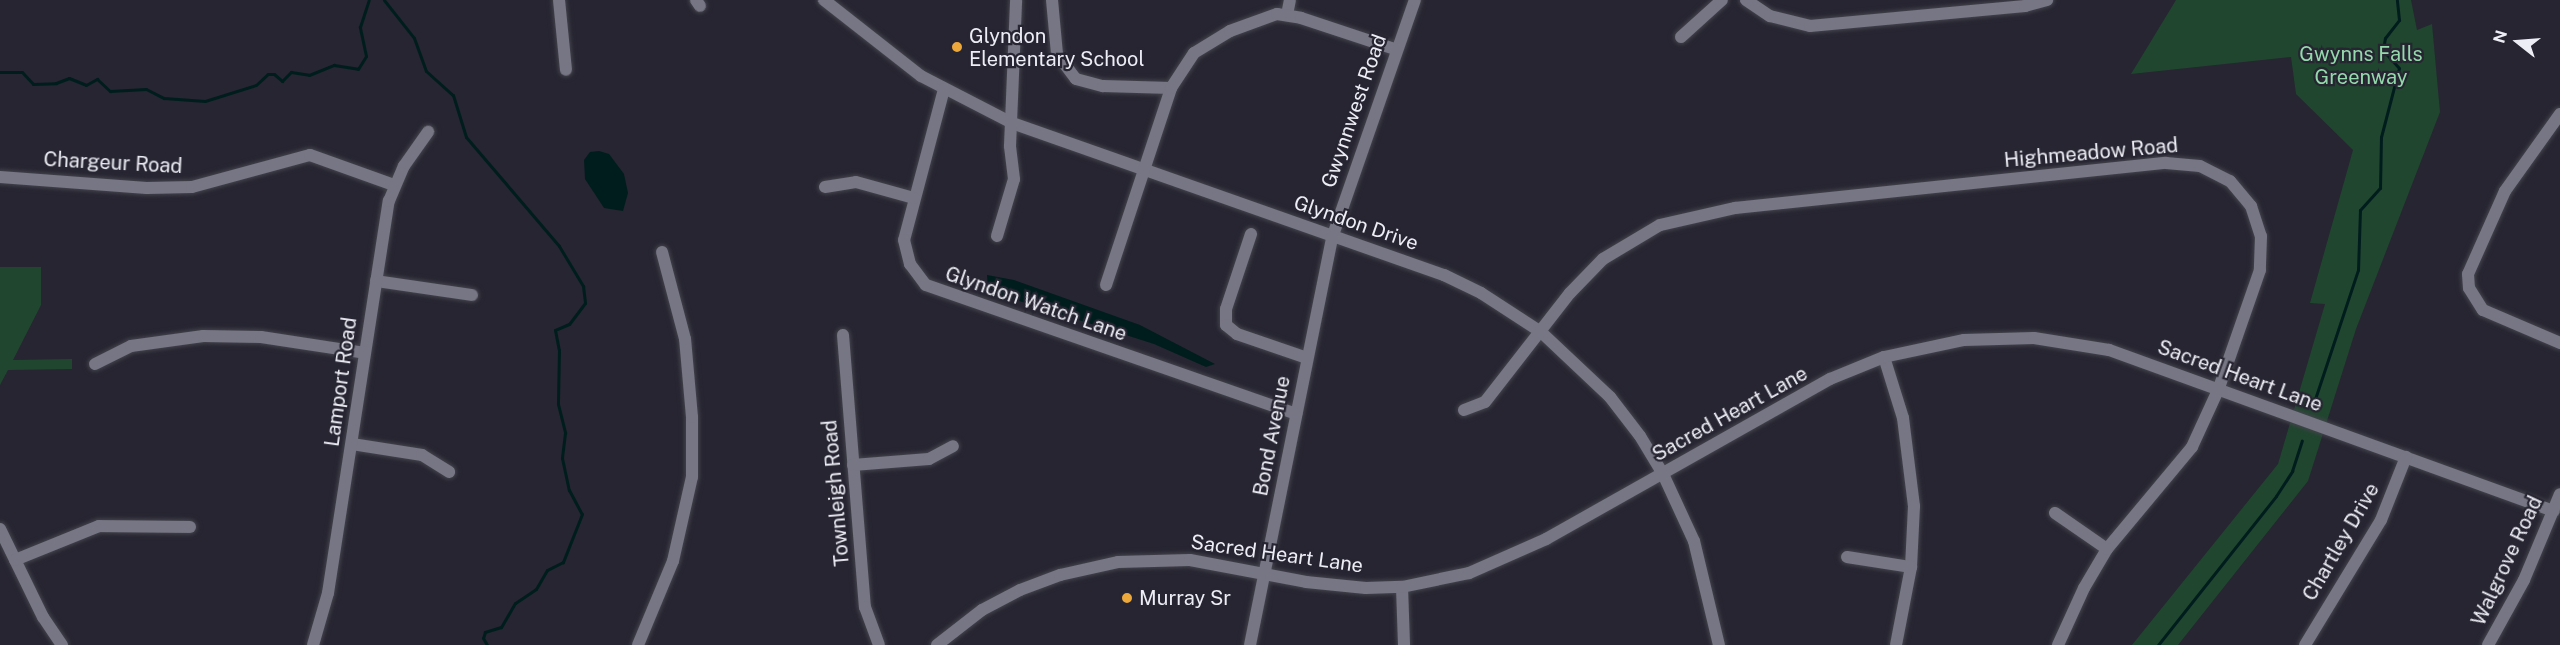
<!DOCTYPE html>
<html>
<head>
<meta charset="utf-8">
<style>
	body { margin:0 }
	#map { position:relative; width:2560px; height:645px; overflow:hidden; background:#262531; font-family:"Public Sans",sans-serif }
	div>[style] { position:absolute }
	[style*='--x'] { left:calc(var(--x)*1px); top:calc(var(--y)*1px); width:calc(var(--w)*1px); rotate:calc(var(--a)*1deg) }
	.green>* { inset:0; background:#20462f }
	.water>* { inset:0; background:#001d1d }
	.stream>* { height:3px; margin:-1.5px; padding:0 1.5px; transform-origin:1.5px; border-radius:1.5px; background:#001d1d }
	.roads { filter:drop-shadow(0 0 2px #44444d) drop-shadow(0 0 2px #44444d) }
	.minor>* { height:12px; margin:-6px; padding:0 6px; transform-origin:6px; border-radius:6px; background:#777684 }
	.dots>* { width:16px; height:16px; translate:-50% -50%; box-sizing:border-box; border:3px solid #262531; border-radius:50% }
	span { translate:-50% -50%; white-space:nowrap; text-align:center; line-height:1.15; -webkit-text-stroke:4.5px #262531; paint-order:stroke }
	.poi-label { font-size:20px; color:#ededf5 }
	.left { translate:0 -50%; text-align:left }
	.park-label { font-size:20px; color:#94d9ac }
	.street-label { font-size:20px; color:#ededf5 }
	.north { position:absolute; left:2488px; top:12px; width:60px; height:60px; -webkit-text-stroke:4px #262531; paint-order:stroke; rotate:287deg; font-size:16px; font-weight:700; line-height:24px; text-align:center; color:#ededf5 }
	.north::after { content:''; display:block; margin:auto; width:21px; height:27px; background:#ededf5; clip-path:polygon(50% 0,100% 100%,50% 72%,0 100%) }
</style>
</head>
<body>
<div id="map">
	<div class="green">
		<i style="clip-path:polygon(2176px 0,2411px 0,2417px 30px,2432px 24px,2440px 112px,2356px 329px,2308px 481px,2178px 645px,2132px 645px,2278px 464px,2325px 304px,2310px 303px,2353px 150px,2296px 94px,2291px 57px,2131px 74px)"></i>
		<i style="clip-path:polygon(0 267px,41px 267px,41px 305px,13px 360px,72px 359px,72px 369px,8px 370px,0 385px)"></i>
	</div>
	<div class="water">
		<i style="clip-path:polygon(599px 151px,609px 154px,624px 174px,628px 193px,623px 211px,604px 208px,585px 179px,584px 160px,590px 152px)"></i>
		<i style="clip-path:polygon(987px 275px,1014px 280px,1140px 325px,1215px 364px,1206px 367px,1154px 344px,1000px 295px,988px 288px)"></i>
	</div>
	<div class="stream">
		<i style="--x:384;--y:0;--w:48;--a:51.7"></i>
		<i style="--x:414;--y:38;--w:35;--a:70"></i>
		<i style="--x:426;--y:71;--w:36;--a:42"></i>
		<i style="--x:453;--y:95;--w:44;--a:72.8"></i>
		<i style="--x:466;--y:137;--w:143;--a:49.5"></i>
		<i style="--x:559;--y:246;--w:47;--a:59"></i>
		<i style="--x:583;--y:286;--w:17;--a:83"></i>
		<i style="--x:585;--y:303;--w:26;--a:127"></i>
		<i style="--x:569;--y:324;--w:15;--a:157"></i>
		<i style="--x:555;--y:330;--w:20;--a:79"></i>
		<i style="--x:559;--y:350;--w:54;--a:91.1"></i>
		<i style="--x:558;--y:404;--w:30;--a:76"></i>
		<i style="--x:565;--y:433;--w:25;--a:97"></i>
		<i style="--x:562;--y:458;--w:33;--a:78"></i>
		<i style="--x:569;--y:490;--w:27;--a:62"></i>
		<i style="--x:582;--y:514;--w:52;--a:111.6"></i>
		<i style="--x:563;--y:562;--w:18;--a:153"></i>
		<i style="--x:547;--y:570;--w:22;--a:120"></i>
		<i style="--x:536;--y:589;--w:25;--a:146"></i>
		<i style="--x:515;--y:603;--w:28;--a:120"></i>
		<i style="--x:501;--y:627;--w:17;--a:163"></i>
		<i style="--x:485;--y:632;--w:6;--a:108"></i>
		<i style="--x:483;--y:638;--w:8;--a:60"></i>
		<i style="--x:0;--y:72;--w:22;--a:0"></i>
		<i style="--x:22;--y:72;--w:16;--a:47"></i>
		<i style="--x:33;--y:84;--w:23;--a:-2"></i>
		<i style="--x:56;--y:83;--w:14;--a:-21"></i>
		<i style="--x:69;--y:78;--w:18;--a:22"></i>
		<i style="--x:86;--y:85;--w:13;--a:-29"></i>
		<i style="--x:97;--y:79;--w:18;--a:43"></i>
		<i style="--x:110;--y:91;--w:36;--a:-3"></i>
		<i style="--x:146;--y:89;--w:20;--a:27"></i>
		<i style="--x:164;--y:98;--w:41;--a:4.2"></i>
		<i style="--x:205;--y:101;--w:53;--a:-17.4"></i>
		<i style="--x:256;--y:85;--w:16;--a:-43"></i>
		<i style="--x:268;--y:74;--w:6;--a:0"></i>
		<i style="--x:274;--y:74;--w:11;--a:41"></i>
		<i style="--x:282;--y:81;--w:13;--a:-45"></i>
		<i style="--x:291;--y:72;--w:18;--a:9"></i>
		<i style="--x:309;--y:75;--w:27;--a:-22"></i>
		<i style="--x:334;--y:65;--w:24;--a:9"></i>
		<i style="--x:358;--y:69;--w:15;--a:-58"></i>
		<i style="--x:366;--y:56;--w:30;--a:-102"></i>
		<i style="--x:360;--y:27;--w:28;--a:-72"></i>
		<i style="--x:2314;--y:402;--w:139;--a:-71.6"></i>
		<i style="--x:2358;--y:270;--w:60;--a:-88.1"></i>
		<i style="--x:2360;--y:210;--w:30;--a:-48"></i>
		<i style="--x:2380;--y:188;--w:51;--a:-88.9"></i>
		<i style="--x:2381;--y:137;--w:71;--a:-75.4"></i>
		<i style="--x:2399;--y:68;--w:24;--a:-132"></i>
		<i style="--x:2383;--y:50;--w:12;--a:-81"></i>
		<i style="--x:2385;--y:38;--w:23;--a:-52"></i>
		<i style="--x:2399;--y:20;--w:20;--a:-96"></i>
		<i style="--x:2158;--y:645;--w:190;--a:-51.6"></i>
		<i style="--x:2276;--y:496;--w:30;--a:-57"></i>
		<i style="--x:2292;--y:471;--w:32;--a:-72"></i>
	</div>
	<div class="roads">
		<div class="minor">
			<i style="--x:559;--y:0;--w:70;--a:84.3"></i>
			<i style="--x:696;--y:0;--w:7;--a:56"></i>
			<i style="--x:824;--y:0;--w:123;--a:38.1"></i>
			<i style="--x:921;--y:76;--w:102;--a:27.3"></i>
			<i style="--x:1012;--y:123;--w:458;--a:19.4"></i>
			<i style="--x:1444;--y:275;--w:41;--a:25.9"></i>
			<i style="--x:1481;--y:293;--w:72;--a:33"></i>
			<i style="--x:1541;--y:332;--w:95;--a:43.3"></i>
			<i style="--x:1610;--y:397;--w:49;--a:52.4"></i>
			<i style="--x:1640;--y:436;--w:44;--a:58.8"></i>
			<i style="--x:1663;--y:474;--w:74;--a:65.2"></i>
			<i style="--x:1694;--y:541;--w:107;--a:76.5"></i>
			<i style="--x:1052;--y:0;--w:54;--a:84.7"></i>
			<i style="--x:1057;--y:54;--w:31;--a:53"></i>
			<i style="--x:1076;--y:79;--w:28;--a:15"></i>
			<i style="--x:1103;--y:86;--w:68;--a:1.7"></i>
			<i style="--x:1746;--y:0;--w:29;--a:34"></i>
			<i style="--x:1770;--y:16;--w:41;--a:14"></i>
			<i style="--x:1810;--y:26;--w:216;--a:-5.3"></i>
			<i style="--x:2025;--y:6;--w:23;--a:-15"></i>
			<i style="--x:1287;--y:15;--w:15;--a:-79"></i>
			<i style="--x:1681;--y:37;--w:55;--a:-42.1"></i>
			<i style="--x:944;--y:89;--w:156;--a:104.8"></i>
			<i style="--x:904;--y:240;--w:25;--a:76"></i>
			<i style="--x:910;--y:264;--w:26;--a:53"></i>
			<i style="--x:926;--y:285;--w:392;--a:19.2"></i>
			<i style="--x:2560;--y:114;--w:95;--a:125.5"></i>
			<i style="--x:2505;--y:191;--w:91;--a:114"></i>
			<i style="--x:2468;--y:274;--w:14;--a:86"></i>
			<i style="--x:2469;--y:288;--w:26;--a:58"></i>
			<i style="--x:2483;--y:310;--w:84;--a:23.2"></i>
			<i style="--x:0;--y:177;--w:147;--a:4.3"></i>
			<i style="--x:147;--y:188;--w:45;--a:-1.3"></i>
			<i style="--x:192;--y:187;--w:122;--a:-15.2"></i>
			<i style="--x:310;--y:155;--w:89;--a:19.7"></i>
			<i style="--x:825;--y:187;--w:31;--a:-9"></i>
			<i style="--x:856;--y:182;--w:60;--a:15.4"></i>
			<i style="--x:1251;--y:234;--w:79;--a:108.4"></i>
			<i style="--x:1226;--y:309;--w:16;--a:90"></i>
			<i style="--x:1226;--y:325;--w:14;--a:39"></i>
			<i style="--x:1237;--y:334;--w:74;--a:18.9"></i>
			<i style="--x:997;--y:236;--w:59;--a:-73.4"></i>
			<i style="--x:1014;--y:179;--w:33;--a:-97"></i>
			<i style="--x:1010;--y:146;--w:146;--a:-87.6"></i>
			<i style="--x:376;--y:281;--w:97;--a:8.3"></i>
			<i style="--x:1106;--y:285;--w:207;--a:-71.7"></i>
			<i style="--x:1171;--y:88;--w:42;--a:-56.7"></i>
			<i style="--x:1194;--y:53;--w:42;--a:-31.4"></i>
			<i style="--x:1230;--y:31;--w:50;--a:-19.9"></i>
			<i style="--x:1277;--y:14;--w:24;--a:9"></i>
			<i style="--x:1301;--y:18;--w:99;--a:18.3"></i>
			<i style="--x:843;--y:335;--w:273;--a:85.4"></i>
			<i style="--x:865;--y:607;--w:40;--a:69.8"></i>
			<i style="--x:1884;--y:357;--w:64;--a:72.7"></i>
			<i style="--x:1903;--y:418;--w:89;--a:82.9"></i>
			<i style="--x:1914;--y:506;--w:61;--a:92.8"></i>
			<i style="--x:1911;--y:567;--w:79;--a:100.9"></i>
			<i style="--x:95;--y:364;--w:40;--a:-26.6"></i>
			<i style="--x:131;--y:346;--w:73;--a:-7.9"></i>
			<i style="--x:203;--y:336;--w:58;--a:1"></i>
			<i style="--x:261;--y:337;--w:105;--a:8.7"></i>
			<i style="--x:1464;--y:410;--w:22;--a:-21"></i>
			<i style="--x:1485;--y:402;--w:138;--a:-52.1"></i>
			<i style="--x:1570;--y:293;--w:47;--a:-45.9"></i>
			<i style="--x:1603;--y:259;--w:66;--a:-30.8"></i>
			<i style="--x:1660;--y:225;--w:77;--a:-12.8"></i>
			<i style="--x:1735;--y:208;--w:433;--a:-6"></i>
			<i style="--x:2166;--y:163;--w:34;--a:5"></i>
			<i style="--x:2200;--y:166;--w:34;--a:27"></i>
			<i style="--x:2230;--y:181;--w:33;--a:50"></i>
			<i style="--x:2251;--y:206;--w:32;--a:72"></i>
			<i style="--x:2261;--y:236;--w:34;--a:92"></i>
			<i style="--x:2260;--y:270;--w:125;--a:109.2"></i>
			<i style="--x:2219;--y:388;--w:65;--a:114.6"></i>
			<i style="--x:2192;--y:447;--w:133;--a:129.8"></i>
			<i style="--x:2107;--y:549;--w:45;--a:120.5"></i>
			<i style="--x:2084;--y:588;--w:63;--a:114.5"></i>
			<i style="--x:352;--y:444;--w:71;--a:8.9"></i>
			<i style="--x:422;--y:455;--w:32;--a:32"></i>
			<i style="--x:853;--y:465;--w:76;--a:-4.5"></i>
			<i style="--x:929;--y:459;--w:27;--a:-28"></i>
			<i style="--x:2055;--y:513;--w:63;--a:34.7"></i>
			<i style="--x:0;--y:529;--w:98;--a:64"></i>
			<i style="--x:43;--y:617;--w:34;--a:56"></i>
			<i style="--x:1847;--y:557;--w:65;--a:8.9"></i>
			<i style="--x:15;--y:560;--w:91;--a:-22"></i>
			<i style="--x:99;--y:526;--w:91;--a:0.6"></i>
			<i style="--x:1402;--y:587;--w:58;--a:88"></i>
			<i style="--x:313;--y:645;--w:54;--a:-73.9"></i>
			<i style="--x:328;--y:593;--w:397;--a:-81.2"></i>
			<i style="--x:389;--y:201;--w:38;--a:-67"></i>
			<i style="--x:404;--y:166;--w:42;--a:-54.8"></i>
			<i style="--x:638;--y:645;--w:91;--a:-67.4"></i>
			<i style="--x:673;--y:561;--w:86;--a:-77.3"></i>
			<i style="--x:692;--y:477;--w:60;--a:-90"></i>
			<i style="--x:692;--y:417;--w:78;--a:-95.1"></i>
			<i style="--x:685;--y:339;--w:90;--a:-104.8"></i>
			<i style="--x:937;--y:645;--w:57;--a:-37.9"></i>
			<i style="--x:982;--y:610;--w:43;--a:-27.8"></i>
			<i style="--x:1020;--y:590;--w:43;--a:-20.6"></i>
			<i style="--x:1060;--y:575;--w:59;--a:-12.6"></i>
			<i style="--x:1118;--y:562;--w:72;--a:-1.6"></i>
			<i style="--x:1190;--y:560;--w:118;--a:10.7"></i>
			<i style="--x:1306;--y:582;--w:60;--a:5.7"></i>
			<i style="--x:1366;--y:588;--w:36;--a:-2"></i>
			<i style="--x:1402;--y:587;--w:68;--a:-11.8"></i>
			<i style="--x:1469;--y:573;--w:84;--a:-23.8"></i>
			<i style="--x:1546;--y:539;--w:326;--a:-29.4"></i>
			<i style="--x:1830;--y:379;--w:58;--a:-22.2"></i>
			<i style="--x:1884;--y:357;--w:82;--a:-12"></i>
			<i style="--x:1964;--y:340;--w:70;--a:-1.6"></i>
			<i style="--x:2034;--y:338;--w:76;--a:9.1"></i>
			<i style="--x:2109;--y:350;--w:473;--a:19.9"></i>
			<i style="--x:1250;--y:645;--w:418;--a:-78.6"></i>
			<i style="--x:1333;--y:235;--w:249;--a:-70.8"></i>
			<i style="--x:2305;--y:645;--w:146;--a:-58.7"></i>
			<i style="--x:2381;--y:520;--w:68;--a:-68.4"></i>
			<i style="--x:2488;--y:645;--w:74;--a:-61"></i>
			<i style="--x:2524;--y:580;--w:93;--a:-67.3"></i>
		</div>
	</div>
	<div class="dots">
		<i style="left:957px;top:47px;background:#eda83c"></i>
		<i style="left:1127px;top:598px;background:#eda83c"></i>
	</div>
	<div class="poi-label">
		<span class="left" style="left:969px;top:48px">Glyndon<br>Elementary School</span>
		<span class="left" style="left:1139px;top:598px">Murray Sr</span>
	</div>
	<div class="park-label">
		<span style="left:2361px;top:66px">Gwynns Falls<br>Greenway</span>
	</div>
	<div class="street-label">
		<span style="left:1354px;top:111px;rotate:-71deg">Gwynnwest Road</span>
		<span style="left:2091px;top:153px;rotate:-5deg">Highmeadow Road</span>
		<span style="left:113px;top:163px;rotate:3deg">Chargeur Road</span>
		<span style="left:1356px;top:223px;rotate:19deg">Glyndon Drive</span>
		<span style="left:1036px;top:304px;rotate:19deg">Glyndon Watch Lane</span>
		<span style="left:2240px;top:376px;rotate:20deg">Sacred Heart Lane</span>
		<span style="left:341px;top:382px;rotate:-82deg">Lamport Road</span>
		<span style="left:1730px;top:414px;rotate:-29deg">Sacred Heart Lane</span>
		<span style="left:1272px;top:436px;rotate:-79deg">Bond Avenue</span>
		<span style="left:836px;top:493px;rotate:-95deg">Townleigh Road</span>
		<span style="left:2341px;top:542px;rotate:-60deg">Chartley Drive</span>
		<span style="left:1277px;top:554px;rotate:8deg">Sacred Heart Lane</span>
		<span style="left:2507px;top:561px;rotate:-65deg">Walgrove Road</span>
	</div>
	<div class="north">N</div>
</div>
</body>
</html>
